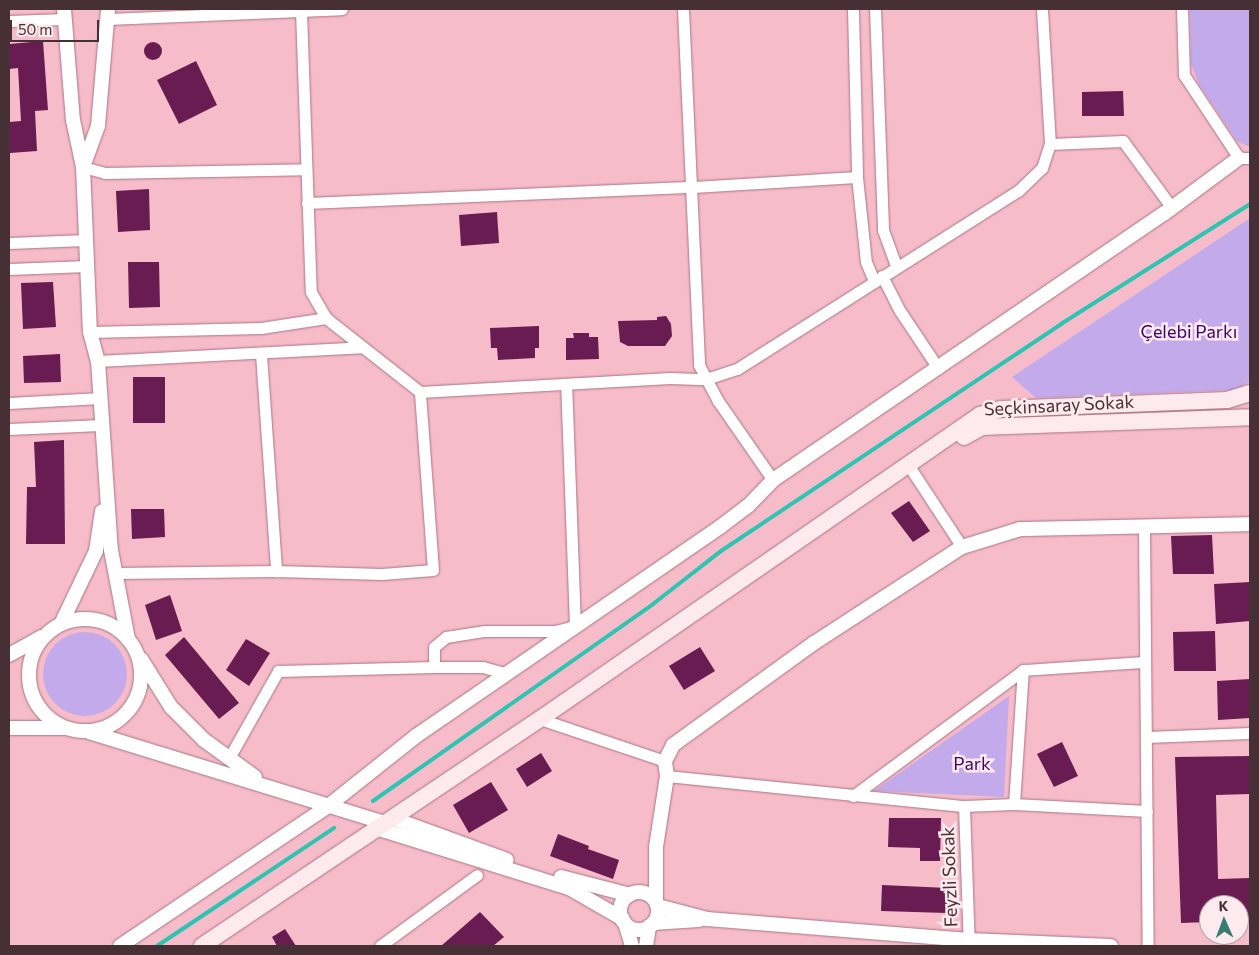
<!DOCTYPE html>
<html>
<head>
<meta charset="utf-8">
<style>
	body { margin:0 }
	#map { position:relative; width:1259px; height:955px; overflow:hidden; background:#f7bcca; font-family:Commissioner,sans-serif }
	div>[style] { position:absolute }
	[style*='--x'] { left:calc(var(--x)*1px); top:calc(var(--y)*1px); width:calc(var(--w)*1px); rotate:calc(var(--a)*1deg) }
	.green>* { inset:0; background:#c3aaeb }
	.round { border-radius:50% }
	.stream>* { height:4px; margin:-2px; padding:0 2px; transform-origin:2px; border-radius:2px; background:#2dc5b2 }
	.building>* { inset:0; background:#681c51 }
	.roads { filter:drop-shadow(0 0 1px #ab7583) drop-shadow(0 0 1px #ab7583) }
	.minor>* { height:11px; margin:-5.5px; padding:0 5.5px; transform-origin:5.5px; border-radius:5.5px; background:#fff }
	.tertiary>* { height:14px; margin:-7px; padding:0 7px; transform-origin:7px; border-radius:7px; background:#fff }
	.tertiary>.ring { margin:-7px; padding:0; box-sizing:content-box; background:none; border:14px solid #fff; border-radius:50% }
	.secondary>* { height:16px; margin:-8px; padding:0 8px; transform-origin:8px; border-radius:8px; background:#fdeaef }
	span { translate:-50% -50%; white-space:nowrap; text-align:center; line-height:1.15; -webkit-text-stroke:5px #fdeaee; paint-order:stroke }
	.park-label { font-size:18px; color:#3d016a }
	.street-label { font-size:18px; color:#462f35 }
	.frame { position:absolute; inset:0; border:10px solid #462f35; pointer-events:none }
	.north { position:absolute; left:1199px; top:895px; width:50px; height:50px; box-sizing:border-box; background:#fdeaee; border:1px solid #b49fa4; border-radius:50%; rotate:358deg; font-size:14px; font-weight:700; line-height:20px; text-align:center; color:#462f35 }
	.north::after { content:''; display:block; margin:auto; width:18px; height:22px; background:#367c71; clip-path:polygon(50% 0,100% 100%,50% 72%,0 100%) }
	.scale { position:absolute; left:10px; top:20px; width:89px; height:22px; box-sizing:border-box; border:2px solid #462f35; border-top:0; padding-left:6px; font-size:15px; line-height:18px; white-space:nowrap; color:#462f35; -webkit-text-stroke:4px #fdeaee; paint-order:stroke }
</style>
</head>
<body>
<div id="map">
	<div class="green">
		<i style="clip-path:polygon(1190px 9px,1250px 9px,1250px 147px,1237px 141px,1199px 84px,1191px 64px)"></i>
		<i style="clip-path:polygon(1250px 218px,1250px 381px,1236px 390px,1036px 398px,1012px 377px)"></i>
		<i class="round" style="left:43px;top:632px;width:84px;height:84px"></i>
		<i style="clip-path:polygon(1009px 696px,1004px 797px,874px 791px)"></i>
	</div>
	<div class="stream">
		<i style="--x:373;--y:801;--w:342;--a:-35.1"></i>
		<i style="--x:653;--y:604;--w:86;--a:-37.9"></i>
		<i style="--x:721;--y:551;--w:409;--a:-33.7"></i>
		<i style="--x:1061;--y:324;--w:224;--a:-32.4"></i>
		<i style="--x:157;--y:946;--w:213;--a:-33.7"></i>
	</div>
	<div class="building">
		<i style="clip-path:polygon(43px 41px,48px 110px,35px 111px,37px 151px,10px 153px,9px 122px,21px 121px,18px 68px,9px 69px,9px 44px)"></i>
		<i class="round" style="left:144px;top:42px;width:18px;height:18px"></i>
		<i style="clip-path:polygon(196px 61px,217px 105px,179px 124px,157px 80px)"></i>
		<i style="clip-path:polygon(1123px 91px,1124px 116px,1082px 116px,1082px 92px)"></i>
		<i style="clip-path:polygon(149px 189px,150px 230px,118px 232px,116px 191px)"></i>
		<i style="clip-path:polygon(497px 212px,499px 243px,461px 246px,459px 215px)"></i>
		<i style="clip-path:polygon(128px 262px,159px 262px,160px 307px,129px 308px)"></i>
		<i style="clip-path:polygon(53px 282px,56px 327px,23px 329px,21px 283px)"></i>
		<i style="clip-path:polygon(666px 316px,671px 324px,672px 336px,665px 346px,628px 346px,620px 342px,618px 321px,657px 320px,657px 317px)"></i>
		<i style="clip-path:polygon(539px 326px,539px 348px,535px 348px,535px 358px,498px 360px,497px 348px,491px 348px,490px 328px)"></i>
		<i style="clip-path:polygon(573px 333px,589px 333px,589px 337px,598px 337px,599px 359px,566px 360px,566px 338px,574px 338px)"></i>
		<i style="clip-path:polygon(60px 354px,61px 382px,24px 383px,23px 356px)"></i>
		<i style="clip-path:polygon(133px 377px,165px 377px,165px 423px,133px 423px)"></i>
		<i style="clip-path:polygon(64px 440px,65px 544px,26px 544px,27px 487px,36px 487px,34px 442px)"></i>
		<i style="clip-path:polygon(909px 501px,930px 531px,913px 542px,891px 513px)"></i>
		<i style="clip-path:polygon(131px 509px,164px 509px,165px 537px,132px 539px)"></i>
		<i style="clip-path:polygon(1212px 535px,1214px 574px,1173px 574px,1171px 536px)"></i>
		<i style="clip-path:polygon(1250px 582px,1250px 621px,1216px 624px,1214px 584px)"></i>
		<i style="clip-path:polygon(170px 595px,182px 631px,156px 640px,145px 605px)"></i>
		<i style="clip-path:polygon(1215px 631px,1216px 671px,1174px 671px,1173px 632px)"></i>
		<i style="clip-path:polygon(184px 637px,239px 703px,219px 719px,165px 655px)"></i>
		<i style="clip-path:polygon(246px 639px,270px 653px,249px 686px,226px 670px)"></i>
		<i style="clip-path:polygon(700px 647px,715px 671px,684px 690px,669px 666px)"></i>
		<i style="clip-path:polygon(1250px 679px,1250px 718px,1218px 720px,1217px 681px)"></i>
		<i style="clip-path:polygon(1062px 742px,1078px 776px,1054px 787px,1037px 754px)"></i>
		<i style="clip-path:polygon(541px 753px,552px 771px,527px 787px,516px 769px)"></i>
		<i style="clip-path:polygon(1250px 756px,1250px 794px,1216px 795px,1218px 879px,1250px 878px,1250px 920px,1239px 920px,1239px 905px,1209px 905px,1209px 922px,1181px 923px,1175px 757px)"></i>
		<i style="clip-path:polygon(491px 782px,508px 810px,469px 833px,453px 805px)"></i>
		<i style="clip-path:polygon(889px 818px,941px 818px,940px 861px,920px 861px,920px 848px,888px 847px)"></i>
		<i style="clip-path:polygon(558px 834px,589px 846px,588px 849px,619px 860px,613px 879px,550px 856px)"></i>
		<i style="clip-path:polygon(882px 885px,948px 888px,947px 913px,881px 911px)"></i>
		<i style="clip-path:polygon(480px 912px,504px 937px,493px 946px,441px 946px)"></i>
		<i style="clip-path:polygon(285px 929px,296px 946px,277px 946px,272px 937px)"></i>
	</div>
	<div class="roads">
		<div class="minor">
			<i style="--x:683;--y:9;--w:356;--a:87.4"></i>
			<i style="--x:699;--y:365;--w:41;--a:62.2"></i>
			<i style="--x:718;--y:401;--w:96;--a:55.2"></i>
			<i style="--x:853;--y:9;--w:168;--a:88.6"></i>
			<i style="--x:857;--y:177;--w:85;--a:84"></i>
			<i style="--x:866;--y:262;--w:21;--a:67"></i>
			<i style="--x:875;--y:9;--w:221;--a:87.9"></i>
			<i style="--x:883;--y:230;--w:38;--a:70"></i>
			<i style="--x:1182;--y:9;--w:66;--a:88.3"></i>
			<i style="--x:1184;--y:75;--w:100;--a:56.5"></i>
			<i style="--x:1239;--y:158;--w:11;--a:0"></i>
			<i style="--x:301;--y:11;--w:281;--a:88"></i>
			<i style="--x:311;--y:292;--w:30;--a:60"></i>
			<i style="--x:326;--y:318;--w:120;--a:38.2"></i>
			<i style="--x:420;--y:392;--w:250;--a:-3.2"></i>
			<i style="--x:670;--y:378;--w:36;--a:2"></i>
			<i style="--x:706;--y:379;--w:33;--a:-18"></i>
			<i style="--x:737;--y:369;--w:333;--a:-32.4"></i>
			<i style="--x:1018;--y:191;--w:33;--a:-44"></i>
			<i style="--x:1042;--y:168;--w:25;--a:-72"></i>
			<i style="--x:1050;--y:144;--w:135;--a:-93.4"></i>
			<i style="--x:108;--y:19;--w:234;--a:-2.4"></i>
			<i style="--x:9;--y:21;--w:55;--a:-2.1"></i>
			<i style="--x:1050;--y:144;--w:73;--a:-2.4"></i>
			<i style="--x:1123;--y:141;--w:83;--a:53.8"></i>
			<i style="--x:83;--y:167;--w:23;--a:15"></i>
			<i style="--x:105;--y:173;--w:201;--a:-1.1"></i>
			<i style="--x:307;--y:203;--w:386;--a:-2.4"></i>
			<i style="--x:693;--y:187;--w:164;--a:-3.5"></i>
			<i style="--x:9;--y:243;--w:77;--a:-2.2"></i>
			<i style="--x:9;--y:269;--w:78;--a:-2.2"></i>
			<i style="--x:882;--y:276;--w:39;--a:63"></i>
			<i style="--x:900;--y:311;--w:69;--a:56.3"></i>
			<i style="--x:90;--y:332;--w:171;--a:-1.3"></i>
			<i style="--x:261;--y:328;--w:66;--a:-8.7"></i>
			<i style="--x:261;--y:354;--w:218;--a:86"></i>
			<i style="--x:98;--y:361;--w:264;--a:-3"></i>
			<i style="--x:9;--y:403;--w:91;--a:-3.1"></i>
			<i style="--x:9;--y:429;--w:92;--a:-2.5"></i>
			<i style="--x:909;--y:466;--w:97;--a:56.8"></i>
			<i style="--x:1144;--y:529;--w:417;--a:89.5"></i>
			<i style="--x:115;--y:573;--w:161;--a:-0.7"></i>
			<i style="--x:276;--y:571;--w:106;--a:1.6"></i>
			<i style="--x:382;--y:574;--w:51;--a:-4.5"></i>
			<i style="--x:433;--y:570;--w:178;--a:-94.2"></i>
			<i style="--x:434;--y:667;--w:20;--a:-90"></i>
			<i style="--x:434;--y:647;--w:16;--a:-40"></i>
			<i style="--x:446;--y:637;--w:39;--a:-9"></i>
			<i style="--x:485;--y:631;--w:70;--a:0"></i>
			<i style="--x:555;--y:631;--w:21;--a:-14"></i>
			<i style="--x:575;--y:626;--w:241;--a:-92.1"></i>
			<i style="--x:540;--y:719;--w:132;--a:18.6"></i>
			<i style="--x:1146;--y:737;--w:104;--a:-2.2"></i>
			<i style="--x:229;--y:758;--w:100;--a:-60.6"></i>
			<i style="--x:278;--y:671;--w:156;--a:-1.5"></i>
			<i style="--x:434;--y:667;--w:49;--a:0"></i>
			<i style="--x:483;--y:667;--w:25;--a:16"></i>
			<i style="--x:667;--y:776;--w:299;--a:5.8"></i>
			<i style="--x:964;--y:806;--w:50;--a:-2.3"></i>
			<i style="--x:1014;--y:804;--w:133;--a:3"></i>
			<i style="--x:853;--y:796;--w:212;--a:-36.5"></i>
			<i style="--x:1023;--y:670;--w:122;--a:-3.8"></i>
			<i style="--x:1014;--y:804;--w:134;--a:-86.2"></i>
			<i style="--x:964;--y:806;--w:140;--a:88"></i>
			<i style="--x:380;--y:946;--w:120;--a:-36.2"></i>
		</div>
		<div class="tertiary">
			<i style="--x:64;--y:9;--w:111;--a:85.4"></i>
			<i style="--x:73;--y:120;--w:48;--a:78"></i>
			<i style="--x:83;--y:167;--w:165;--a:87.6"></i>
			<i style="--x:90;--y:332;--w:30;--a:75"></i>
			<i style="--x:98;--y:361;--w:189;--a:86.1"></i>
			<i style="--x:111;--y:550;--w:91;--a:79.2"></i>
			<i style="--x:83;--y:167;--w:44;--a:-69.9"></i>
			<i style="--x:98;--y:126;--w:117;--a:-85.1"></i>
			<i class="ring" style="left:29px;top:619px;width:98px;height:98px"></i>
			<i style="--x:61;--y:624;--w:81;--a:-64.4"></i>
			<i style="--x:96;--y:551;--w:40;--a:-81.5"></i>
			<i style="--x:9;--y:655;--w:37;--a:-29"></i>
			<i style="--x:141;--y:659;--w:57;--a:58"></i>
			<i style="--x:171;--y:707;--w:47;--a:45"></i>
			<i style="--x:204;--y:740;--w:63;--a:36"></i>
			<i style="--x:9;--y:728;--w:56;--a:0"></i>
			<i style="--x:89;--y:732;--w:310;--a:17.1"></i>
			<i style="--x:392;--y:818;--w:122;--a:20.1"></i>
			<i style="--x:376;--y:828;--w:202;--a:17.3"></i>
			<i style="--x:569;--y:888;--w:62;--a:29.9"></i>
			<i style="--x:561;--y:877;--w:71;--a:14.6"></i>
			<i class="ring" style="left:620px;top:892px;width:24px;height:24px"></i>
			<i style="--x:656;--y:902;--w:55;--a:-90"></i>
			<i style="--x:656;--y:847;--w:72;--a:-81.2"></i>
			<i style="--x:667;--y:776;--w:15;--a:-98"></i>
			<i style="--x:665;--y:761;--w:18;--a:-63"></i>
			<i style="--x:673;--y:745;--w:174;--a:-35.9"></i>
			<i style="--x:814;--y:643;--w:176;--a:-33"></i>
			<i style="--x:962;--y:547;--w:61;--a:-17.2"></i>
			<i style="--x:1020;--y:529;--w:230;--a:-1.2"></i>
			<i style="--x:658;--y:906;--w:51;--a:14.9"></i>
			<i style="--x:707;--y:919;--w:263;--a:4.6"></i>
			<i style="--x:969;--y:940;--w:142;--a:2.4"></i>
			<i style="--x:625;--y:923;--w:24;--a:73"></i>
			<i style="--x:653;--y:923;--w:46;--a:-3.7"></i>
			<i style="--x:120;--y:946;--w:251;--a:-33.9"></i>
			<i style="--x:328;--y:806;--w:112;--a:-38.5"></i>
			<i style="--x:416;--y:736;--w:369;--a:-34.5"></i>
			<i style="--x:720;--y:527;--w:35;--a:-37"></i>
			<i style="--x:748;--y:506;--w:36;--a:-46"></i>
			<i style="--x:773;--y:480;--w:474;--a:-34.3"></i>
			<i style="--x:1165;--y:213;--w:92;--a:-36.6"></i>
			<i style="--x:646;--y:946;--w:20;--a:-81"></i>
		</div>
		<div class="secondary">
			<i style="--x:964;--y:437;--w:21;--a:-29"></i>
			<i style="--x:982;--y:427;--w:268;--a:-2.1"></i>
			<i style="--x:202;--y:946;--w:407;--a:-33.9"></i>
			<i style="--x:540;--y:719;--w:535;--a:-34.64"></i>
			<i style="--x:980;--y:415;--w:22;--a:-16"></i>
			<i style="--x:1001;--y:409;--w:226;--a:-2.3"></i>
			<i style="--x:1227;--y:400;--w:24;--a:-17"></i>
		</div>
	</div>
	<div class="park-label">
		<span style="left:1189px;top:331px">Çelebi Parkı</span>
		<span style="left:972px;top:763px">Park</span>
	</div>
	<div class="street-label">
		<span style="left:1059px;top:405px;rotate:-3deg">Seçkinsaray Sokak</span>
		<span style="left:949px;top:877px;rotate:-92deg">Feyzli Sokak</span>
	</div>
	<div class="frame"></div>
	<div class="north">K</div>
	<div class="scale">50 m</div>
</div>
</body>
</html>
